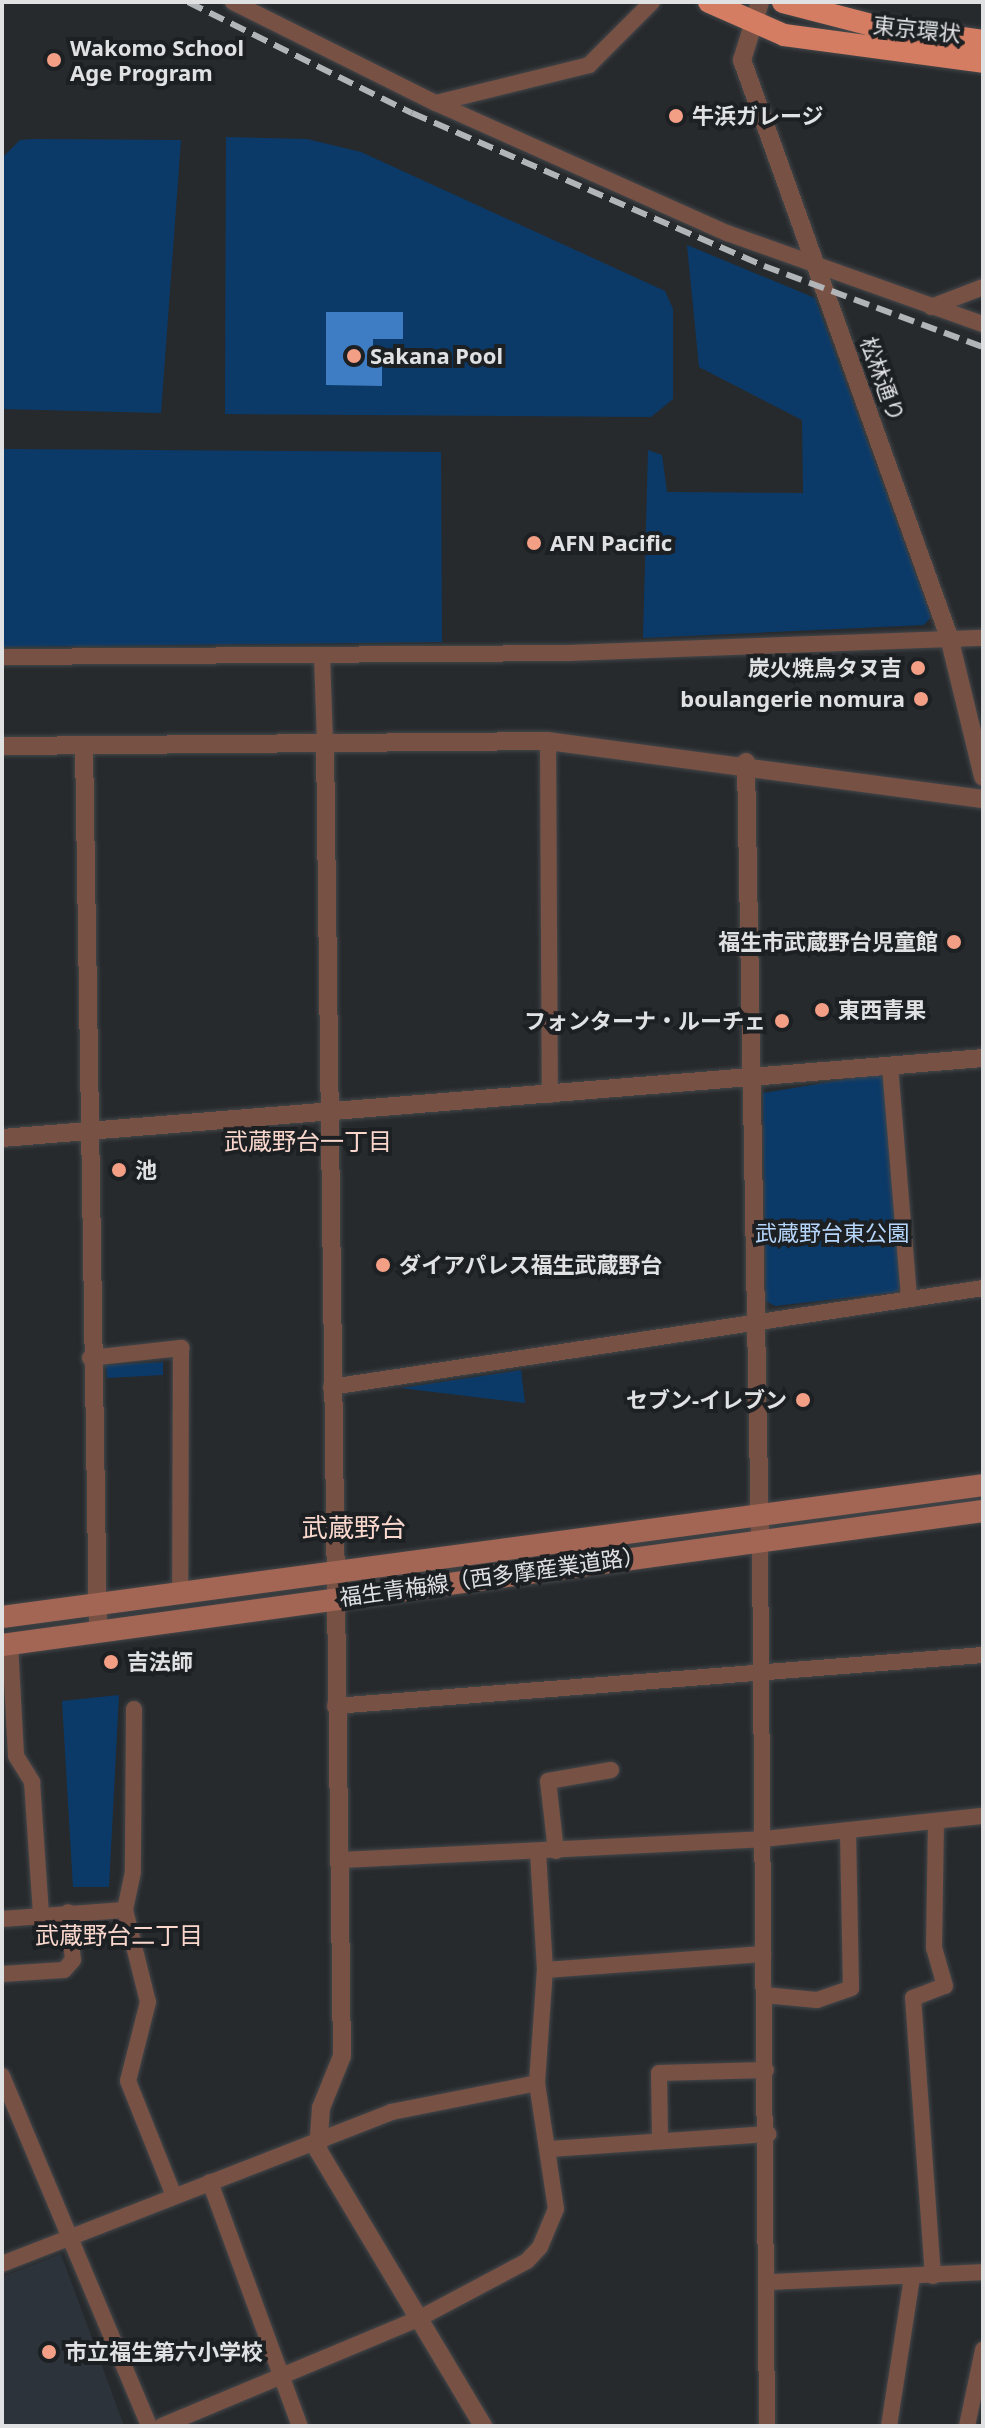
<!DOCTYPE html>
<html>
<head>
<meta charset="utf-8">
<style>
	body { margin:0 }
	#map { position:relative; width:985px; height:2428px; overflow:hidden; background:#272a2d; font-family:"Noto Sans","Noto Sans JP",sans-serif }
	div>[style] { position:absolute }
	[style*='--x'] { left:calc(var(--x)*1px); top:calc(var(--y)*1px); width:calc(var(--w)*1px); rotate:calc(var(--a)*1deg) }
	.built>* { inset:0; background:#2c333b }
	.green>* { inset:0; background:#0b3a69 }
	.water>* { inset:0; background:#3e7dc3 }
	.roads { filter:drop-shadow(0 0 2px #44474a) drop-shadow(0 0 2px #44474a) }
	.minor>* { height:16px; margin:-8px; padding:0 8px; transform-origin:8px; border-radius:8px; background:#785145 }
	.tertiary>* { height:18px; margin:-9px; padding:0 9px; transform-origin:9px; border-radius:9px; background:#785145 }
	.secondary>* { height:22px; margin:-11px; padding:0 11px; transform-origin:11px; border-radius:11px; background:#a46654 }
	.trunk>* { height:22px; margin:-11px; padding:0 11px; transform-origin:11px; border-radius:11px; background:#d57d62 }
	.rail>* { height:6px; margin-top:-3px; transform-origin:0; background:repeating-linear-gradient(90deg,#b2b5b7 0 16px,transparent 0 24px) }
	.dots>* { width:22px; height:22px; translate:-50% -50%; box-sizing:border-box; border:4px solid #1d2023; border-radius:50% }
	span { translate:-50% -50%; white-space:nowrap; text-align:center; line-height:1.15; -webkit-text-stroke:8px #1d2023; paint-order:stroke }
	.street-label { font-size:22px; color:#dfe1e3 }
	.poi-label { font-size:22px; color:#dfe1e3; font-weight:700 }
	.left { translate:0 -50%; text-align:left }
	.right { translate:-100% -50%; text-align:right }
	.park-label { font-size:22px; color:#b5d5fa }
	.neighbourhood-label { font-size:24px; color:#f9d7cd }
	.quarter-label { font-size:26px; color:#f9d7cd }
	.frame { position:absolute; inset:0; border:4px solid #dfe1e3; pointer-events:none }
</style>
</head>
<body>
<div id="map">
	<div class="built">
		<i style="clip-path:polygon(61px 2254px,124px 2426px,2px 2426px,2px 2277px)"></i>
	</div>
	<div class="green">
		<i style="clip-path:polygon(226px 137px,307px 139px,361px 152px,665px 291px,673px 309px,673px 399px,651px 417px,225px 414px)"></i>
		<i style="clip-path:polygon(34px 139px,181px 140px,161px 413px,2px 409px,3px 157px,20px 140px)"></i>
		<i style="clip-path:polygon(687px 245px,815px 298px,931px 617px,924px 625px,643px 638px,648px 450px,662px 455px,667px 492px,803px 493px,802px 420px,699px 367px)"></i>
		<i style="clip-path:polygon(2px 449px,441px 452px,442px 642px,2px 647px)"></i>
		<i style="clip-path:polygon(878px 1074px,885px 1080px,902px 1285px,897px 1292px,775px 1306px,766px 1301px,763px 1093px)"></i>
		<i style="clip-path:polygon(163px 1362px,163px 1375px,107px 1378px,106px 1365px)"></i>
		<i style="clip-path:polygon(521px 1370px,525px 1403px,400px 1388px)"></i>
		<i style="clip-path:polygon(119px 1695px,109px 1887px,73px 1887px,62px 1701px)"></i>
	</div>
	<div class="water">
		<i style="clip-path:polygon(326px 312px,403px 312px,403px 339px,373px 339px,373px 348px,382px 349px,382px 386px,326px 385px)"></i>
	</div>
	<div class="roads">
		<div class="minor">
			<i style="--x:233;--y:2;--w:227;--a:26.5"></i>
			<i style="--x:436;--y:103;--w:158;--a:-13.9"></i>
			<i style="--x:589;--y:65;--w:89;--a:-45"></i>
			<i style="--x:436;--y:103;--w:319;--a:24.1"></i>
			<i style="--x:727;--y:233;--w:272;--a:19.6"></i>
			<i style="--x:931;--y:307;--w:56;--a:-21"></i>
			<i style="--x:322;--y:656;--w:86;--a:88"></i>
			<i style="--x:2;--y:657;--w:567;--a:-0.4"></i>
			<i style="--x:569;--y:653;--w:414;--a:-2.1"></i>
			<i style="--x:548;--y:741;--w:354;--a:89.7"></i>
			<i style="--x:890;--y:1066;--w:233;--a:85.3"></i>
			<i style="--x:90;--y:1358;--w:92;--a:-6.3"></i>
			<i style="--x:181;--y:1348;--w:245;--a:90.2"></i>
			<i style="--x:331;--y:1387;--w:659;--a:-8.63"></i>
			<i style="--x:760;--y:1541;--w:885;--a:89.55"></i>
			<i style="--x:10;--y:1644;--w:112;--a:86.9"></i>
			<i style="--x:16;--y:1756;--w:31;--a:58"></i>
			<i style="--x:32;--y:1782;--w:132;--a:86.1"></i>
			<i style="--x:335;--y:1706;--w:650;--a:-4.5"></i>
			<i style="--x:134;--y:1709;--w:163;--a:90.4"></i>
			<i style="--x:133;--y:1872;--w:39;--a:102"></i>
			<i style="--x:125;--y:1910;--w:95;--a:76"></i>
			<i style="--x:148;--y:2002;--w:81;--a:104.2"></i>
			<i style="--x:128;--y:2081;--w:124;--a:68.2"></i>
			<i style="--x:556;--y:1851;--w:70;--a:-96.5"></i>
			<i style="--x:548;--y:1781;--w:64;--a:-9.9"></i>
			<i style="--x:339;--y:1860;--w:425;--a:-2.8"></i>
			<i style="--x:763;--y:1839;--w:221;--a:-6"></i>
			<i style="--x:2;--y:1919;--w:123;--a:-4.2"></i>
			<i style="--x:545;--y:1970;--w:219;--a:-4.2"></i>
			<i style="--x:2;--y:1974;--w:62;--a:-3.7"></i>
			<i style="--x:64;--y:1970;--w:13;--a:-48"></i>
			<i style="--x:73;--y:1960;--w:48;--a:-95.9"></i>
			<i style="--x:764;--y:1995;--w:53;--a:5.4"></i>
			<i style="--x:817;--y:2000;--w:36;--a:-19"></i>
			<i style="--x:851;--y:1988;--w:158;--a:-91.1"></i>
			<i style="--x:2;--y:2076;--w:380;--a:67.2"></i>
			<i style="--x:660;--y:2137;--w:64;--a:-90.9"></i>
			<i style="--x:659;--y:2073;--w:107;--a:-1.6"></i>
			<i style="--x:550;--y:2149;--w:219;--a:-3.9"></i>
			<i style="--x:210;--y:2182;--w:260;--a:69.8"></i>
			<i style="--x:2;--y:2264;--w:418;--a:-21.3"></i>
			<i style="--x:391;--y:2112;--w:149;--a:-11.2"></i>
			<i style="--x:933;--y:2276;--w:279;--a:-94.1"></i>
			<i style="--x:913;--y:1998;--w:34;--a:-21"></i>
			<i style="--x:945;--y:1986;--w:40;--a:-106"></i>
			<i style="--x:934;--y:1948;--w:127;--a:-89.1"></i>
			<i style="--x:771;--y:2282;--w:212;--a:-2.7"></i>
			<i style="--x:162;--y:2426;--w:277;--a:-22.7"></i>
			<i style="--x:418;--y:2319;--w:123;--a:-28"></i>
			<i style="--x:527;--y:2261;--w:19;--a:-47"></i>
			<i style="--x:540;--y:2247;--w:41;--a:-67.2"></i>
			<i style="--x:556;--y:2209;--w:127;--a:-98.6"></i>
			<i style="--x:537;--y:2083;--w:113;--a:-86"></i>
			<i style="--x:545;--y:1970;--w:118;--a:-93.4"></i>
			<i style="--x:889;--y:2426;--w:151;--a:-81.2"></i>
			<i style="--x:967;--y:2426;--w:78;--a:-78.1"></i>
		</div>
		<div class="tertiary">
			<i style="--x:760;--y:2;--w:61;--a:107.2"></i>
			<i style="--x:742;--y:60;--w:613;--a:70.26"></i>
			<i style="--x:949;--y:637;--w:144;--a:76.3"></i>
			<i style="--x:325;--y:742;--w:1314;--a:89.26"></i>
			<i style="--x:342;--y:2056;--w:56;--a:112"></i>
			<i style="--x:321;--y:2108;--w:42;--a:94.1"></i>
			<i style="--x:318;--y:2150;--w:322;--a:59.1"></i>
			<i style="--x:84;--y:745;--w:886;--a:89.09"></i>
			<i style="--x:2;--y:746;--w:546;--a:-0.52"></i>
			<i style="--x:548;--y:741;--w:439;--a:7.6"></i>
			<i style="--x:746;--y:762;--w:779;--a:88.97"></i>
			<i style="--x:2;--y:1138;--w:984;--a:-4.66"></i>
		</div>
		<div class="secondary">
			<i style="--x:2;--y:1617;--w:990;--a:-7.66"></i>
			<i style="--x:2;--y:1645;--w:990;--a:-7.78"></i>
		</div>
		<div class="trunk">
			<i style="--x:709;--y:2;--w:82;--a:23.7"></i>
			<i style="--x:784;--y:35;--w:201;--a:7.7"></i>
			<i style="--x:783;--y:2;--w:91;--a:14.6"></i>
			<i style="--x:871;--y:25;--w:113;--a:8.1"></i>
		</div>
	</div>
	<div class="rail">
		<i style="--x:188;--y:2;--w:250;--a:26.4"></i>
		<i style="--x:412;--y:113;--w:384;--a:23.5"></i>
		<i style="--x:764;--y:266;--w:233;--a:20.3"></i>
	</div>
	<div class="dots">
		<i style="left:54px;top:60px;background:#f39f85"></i>
		<i style="left:676px;top:116px;background:#f39f85"></i>
		<i style="left:354px;top:356px;background:#f39f85"></i>
		<i style="left:534px;top:543px;background:#f39f85"></i>
		<i style="left:918px;top:668px;background:#f39f85"></i>
		<i style="left:921px;top:699px;background:#f39f85"></i>
		<i style="left:954px;top:942px;background:#f39f85"></i>
		<i style="left:822px;top:1010px;background:#f39f85"></i>
		<i style="left:782px;top:1021px;background:#f39f85"></i>
		<i style="left:119px;top:1170px;background:#f39f85"></i>
		<i style="left:383px;top:1265px;background:#f39f85"></i>
		<i style="left:803px;top:1400px;background:#f39f85"></i>
		<i style="left:111px;top:1662px;background:#f39f85"></i>
		<i style="left:49px;top:2352px;background:#f39f85"></i>
	</div>
	<div class="street-label">
		<span style="left:917px;top:29px;rotate:6deg">東京環状</span>
		<span style="left:883px;top:379px;rotate:70deg">松林通り</span>
		<span style="left:492px;top:1576px;rotate:-8deg">福生青梅線（西多摩産業道路）</span>
	</div>
	<div class="poi-label">
		<span class="left" style="left:70px;top:60px">Wakomo School<br>Age Program</span>
		<span class="left" style="left:692px;top:116px">牛浜ガレージ</span>
		<span class="left" style="left:370px;top:356px">Sakana Pool</span>
		<span class="left" style="left:550px;top:543px">AFN Pacific</span>
		<span class="right" style="left:902px;top:668px">炭火焼鳥タヌ吉</span>
		<span class="right" style="left:905px;top:699px">boulangerie nomura</span>
		<span class="right" style="left:938px;top:942px">福生市武蔵野台児童館</span>
		<span class="left" style="left:838px;top:1010px">東西青果</span>
		<span class="right" style="left:766px;top:1021px">フォンターナ・ルーチェ</span>
		<span class="left" style="left:135px;top:1170px">池</span>
		<span class="left" style="left:399px;top:1265px">ダイアパレス福生武蔵野台</span>
		<span class="right" style="left:787px;top:1400px">セブン-イレブン</span>
		<span class="left" style="left:127px;top:1662px">吉法師</span>
		<span class="left" style="left:65px;top:2352px">市立福生第六小学校</span>
	</div>
	<div class="park-label">
		<span style="left:832px;top:1233px">武蔵野台東公園</span>
	</div>
	<div class="neighbourhood-label">
		<span style="left:308px;top:1141px">武蔵野台一丁目</span>
		<span style="left:119px;top:1935px">武蔵野台二丁目</span>
	</div>
	<div class="quarter-label">
		<span style="left:354px;top:1528px">武蔵野台</span>
	</div>
	<div class="frame"></div>
</div>
</body>
</html>
